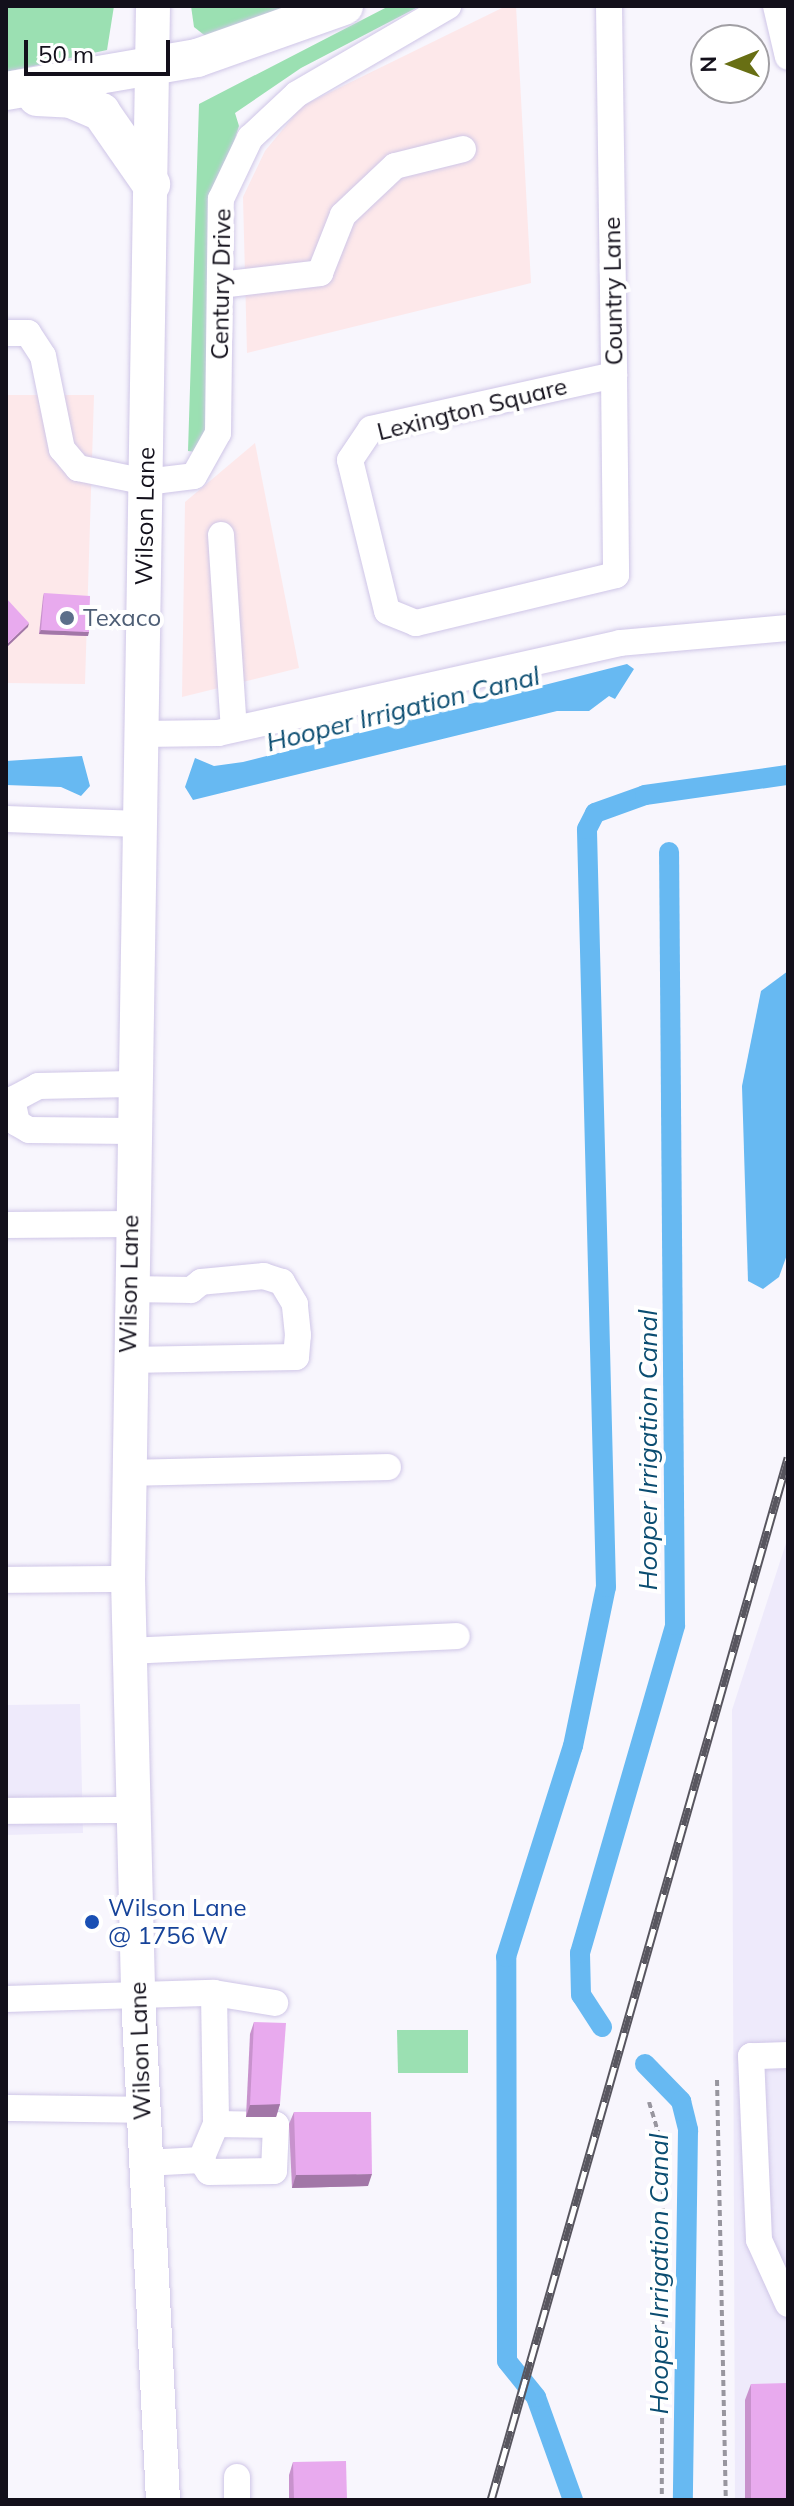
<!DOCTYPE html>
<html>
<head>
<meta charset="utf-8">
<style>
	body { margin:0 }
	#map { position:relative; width:794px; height:2506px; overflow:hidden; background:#f8f6fd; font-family:Mulish,sans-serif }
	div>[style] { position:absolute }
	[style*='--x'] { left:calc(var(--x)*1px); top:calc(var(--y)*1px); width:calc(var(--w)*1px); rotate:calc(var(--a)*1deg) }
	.commercial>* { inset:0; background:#fde8ea }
	.built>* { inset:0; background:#eeeafb }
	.green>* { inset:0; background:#9be0b2 }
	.water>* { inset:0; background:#67b9f2 }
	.canal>* { height:20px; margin:-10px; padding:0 10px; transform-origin:10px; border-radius:10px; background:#67b9f2 }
	.path>* { height:4px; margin-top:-2px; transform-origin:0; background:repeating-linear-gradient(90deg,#98969f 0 6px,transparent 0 10px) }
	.roads { filter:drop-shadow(0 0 2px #cfc6e7) drop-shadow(0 0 2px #cfc6e7) }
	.minor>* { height:26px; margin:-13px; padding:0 13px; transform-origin:13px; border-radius:13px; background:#fff }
	.major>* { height:34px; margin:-17px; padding:0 17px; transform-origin:17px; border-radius:17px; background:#fff }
	.highway>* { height:38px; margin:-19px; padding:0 19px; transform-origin:19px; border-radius:19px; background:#fff }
	.rail>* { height:9px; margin-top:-4.5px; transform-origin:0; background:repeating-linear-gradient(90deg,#fff 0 18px,#58565f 0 36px); box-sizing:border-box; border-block:2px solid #58565f }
	.wall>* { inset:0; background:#c892cd }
	.shaded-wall>* { inset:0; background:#a277a7 }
	.building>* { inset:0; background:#e8aaee }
	.dots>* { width:22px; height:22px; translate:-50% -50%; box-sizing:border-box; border:4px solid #fff; border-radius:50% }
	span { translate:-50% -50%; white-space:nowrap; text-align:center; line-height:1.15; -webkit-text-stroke:8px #fff; paint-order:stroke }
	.street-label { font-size:24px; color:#13101b }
	.service-label { font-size:24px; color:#4e5e75 }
	.left { translate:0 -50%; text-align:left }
	.transit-label { font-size:24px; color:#164399 }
	.water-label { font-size:26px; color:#0b4d71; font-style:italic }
	.frame { position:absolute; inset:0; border:8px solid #13101b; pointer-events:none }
	.north { position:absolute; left:690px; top:24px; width:80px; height:80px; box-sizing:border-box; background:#fff; border:2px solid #a19fa4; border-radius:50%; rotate:269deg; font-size:22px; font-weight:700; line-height:32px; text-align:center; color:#13101b }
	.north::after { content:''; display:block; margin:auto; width:28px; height:36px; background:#686f14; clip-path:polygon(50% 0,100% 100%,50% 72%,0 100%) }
	.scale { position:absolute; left:24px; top:40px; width:146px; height:36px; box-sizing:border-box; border:4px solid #13101b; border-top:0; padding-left:10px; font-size:24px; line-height:28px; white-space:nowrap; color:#13101b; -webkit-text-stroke:6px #fff; paint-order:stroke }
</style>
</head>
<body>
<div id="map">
	<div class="commercial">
		<i style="clip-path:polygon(506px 6px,516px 6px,531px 283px,247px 353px,243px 197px,265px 151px,302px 106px)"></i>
		<i style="clip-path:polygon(6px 395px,94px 395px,85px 684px,6px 683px)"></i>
		<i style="clip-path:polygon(255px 443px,299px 668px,182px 697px,185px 502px)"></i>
	</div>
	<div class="built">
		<i style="clip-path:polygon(788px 1537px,788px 2500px,735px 2500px,732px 1710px)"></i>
		<i style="clip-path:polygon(80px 1704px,83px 1833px,6px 1835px,6px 1705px)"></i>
	</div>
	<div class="green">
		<i style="clip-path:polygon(6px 6px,114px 6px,107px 50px,6px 72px)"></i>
		<i style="clip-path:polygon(191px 6px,317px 6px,208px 38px,194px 27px)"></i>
		<i style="clip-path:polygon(389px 6px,420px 6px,301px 68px,235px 113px,239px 126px,225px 169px,216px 420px,196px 452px,188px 451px,199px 104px)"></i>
		<i style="clip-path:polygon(468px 2030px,468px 2073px,398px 2073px,397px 2030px)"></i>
	</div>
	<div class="water">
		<i style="clip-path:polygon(627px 664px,634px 669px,615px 699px,609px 696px,589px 711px,557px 711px,193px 800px,185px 787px,195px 758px,214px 766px,243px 762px)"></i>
		<i style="clip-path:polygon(82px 756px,90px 786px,81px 796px,61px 787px,6px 785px,6px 761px)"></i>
		<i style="clip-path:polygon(788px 971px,788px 1252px,779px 1277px,763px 1289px,748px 1281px,742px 1086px,761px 991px)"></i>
	</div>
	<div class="canal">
		<i style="--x:602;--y:2027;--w:38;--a:-123"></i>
		<i style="--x:581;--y:1995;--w:42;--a:-91.4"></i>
		<i style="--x:580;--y:1953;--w:341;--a:-73.8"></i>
		<i style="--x:675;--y:1625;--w:773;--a:-90.44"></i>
		<i style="--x:645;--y:2064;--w:52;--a:45.8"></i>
		<i style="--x:681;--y:2101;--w:30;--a:76"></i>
		<i style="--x:688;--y:2130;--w:370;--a:90.8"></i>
		<i style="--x:573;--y:2500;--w:109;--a:-109.8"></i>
		<i style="--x:536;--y:2397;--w:46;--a:-128.9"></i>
		<i style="--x:507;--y:2361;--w:404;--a:-90.1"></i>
		<i style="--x:506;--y:1957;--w:221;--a:-72.4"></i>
		<i style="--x:573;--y:1746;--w:162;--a:-78.3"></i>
		<i style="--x:606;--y:1587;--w:758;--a:-91.44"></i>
		<i style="--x:587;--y:829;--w:18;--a:-63"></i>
		<i style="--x:595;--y:813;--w:53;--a:-19.8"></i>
		<i style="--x:645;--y:795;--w:144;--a:-8"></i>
	</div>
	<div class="path">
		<i style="--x:717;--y:2080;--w:420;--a:88.8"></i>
		<i style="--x:649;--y:2102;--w:48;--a:73.1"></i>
		<i style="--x:663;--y:2148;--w:352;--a:90.2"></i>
	</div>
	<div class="roads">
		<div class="minor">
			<i style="--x:609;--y:6;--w:369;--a:89.2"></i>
			<i style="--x:614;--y:375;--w:200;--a:89.4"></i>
			<i style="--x:616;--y:575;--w:206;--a:166.5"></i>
			<i style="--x:416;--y:623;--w:31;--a:-158"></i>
			<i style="--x:387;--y:611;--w:155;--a:-103.8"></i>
			<i style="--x:350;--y:460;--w:37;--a:-56"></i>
			<i style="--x:371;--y:429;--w:249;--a:-12.5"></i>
			<i style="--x:776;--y:6;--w:52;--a:76.8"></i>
			<i style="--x:220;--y:285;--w:101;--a:-6.8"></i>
			<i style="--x:320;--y:273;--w:62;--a:-68.4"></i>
			<i style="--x:343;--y:215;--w:71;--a:-43.3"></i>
			<i style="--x:395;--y:166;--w:70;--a:-14"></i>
			<i style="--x:6;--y:333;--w:22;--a:0"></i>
			<i style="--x:28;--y:333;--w:27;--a:57"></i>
			<i style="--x:43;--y:356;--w:95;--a:78.5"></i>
			<i style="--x:62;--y:449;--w:25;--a:50"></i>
			<i style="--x:78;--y:468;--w:69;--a:11.6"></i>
			<i style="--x:146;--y:482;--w:48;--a:-7.1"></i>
			<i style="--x:194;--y:476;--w:49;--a:-60.8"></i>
			<i style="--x:218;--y:433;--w:234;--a:-89.3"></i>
			<i style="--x:221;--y:199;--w:68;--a:-64.6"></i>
			<i style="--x:250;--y:138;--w:64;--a:-43.1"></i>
			<i style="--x:297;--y:94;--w:175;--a:-30.2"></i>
			<i style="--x:221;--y:535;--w:194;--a:86.2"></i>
			<i style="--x:141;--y:734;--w:77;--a:-0.7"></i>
			<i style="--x:218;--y:733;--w:412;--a:-12.6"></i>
			<i style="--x:620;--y:643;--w:169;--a:-5.1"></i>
			<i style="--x:6;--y:819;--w:133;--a:2.2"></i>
			<i style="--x:132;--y:1131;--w:103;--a:-179.4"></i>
			<i style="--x:29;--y:1130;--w:14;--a:-150"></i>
			<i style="--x:17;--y:1123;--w:24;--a:-102"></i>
			<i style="--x:12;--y:1100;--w:30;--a:-28"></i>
			<i style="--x:38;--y:1086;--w:94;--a:-1.2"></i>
			<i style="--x:6;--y:1225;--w:124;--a:-0.5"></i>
			<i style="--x:128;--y:1360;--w:168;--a:-1"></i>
			<i style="--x:296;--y:1357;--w:22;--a:-85"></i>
			<i style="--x:298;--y:1335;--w:31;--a:-96"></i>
			<i style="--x:295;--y:1304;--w:26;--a:-121"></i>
			<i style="--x:282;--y:1282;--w:19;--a:-162"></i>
			<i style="--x:264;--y:1276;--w:63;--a:174.6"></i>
			<i style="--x:201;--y:1282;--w:13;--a:141"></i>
			<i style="--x:191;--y:1290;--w:62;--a:-179.1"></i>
			<i style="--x:127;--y:1473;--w:261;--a:-1.3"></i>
			<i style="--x:6;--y:1580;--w:122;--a:-0.5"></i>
			<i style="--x:129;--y:1651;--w:328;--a:-2.6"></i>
			<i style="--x:6;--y:1811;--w:126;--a:-0.5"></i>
			<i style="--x:214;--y:1993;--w:62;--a:9.3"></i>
			<i style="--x:6;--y:1999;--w:208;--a:-1.7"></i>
			<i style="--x:214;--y:1993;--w:131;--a:89.1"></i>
			<i style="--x:788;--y:2055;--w:37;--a:178"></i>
			<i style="--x:751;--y:2056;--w:184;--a:87.5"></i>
			<i style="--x:759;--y:2240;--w:70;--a:65.6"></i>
			<i style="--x:6;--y:2108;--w:136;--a:0.8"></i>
			<i style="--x:145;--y:2163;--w:56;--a:-3.1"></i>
			<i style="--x:201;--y:2160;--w:14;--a:56"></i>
			<i style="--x:209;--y:2172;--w:65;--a:-0.9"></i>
			<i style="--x:274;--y:2171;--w:46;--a:-87.5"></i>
			<i style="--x:276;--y:2125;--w:60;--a:-179"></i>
			<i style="--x:216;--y:2124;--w:39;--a:113"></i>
			<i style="--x:237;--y:2477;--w:23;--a:90"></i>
		</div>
		<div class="major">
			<i style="--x:153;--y:6;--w:1573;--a:90.91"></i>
			<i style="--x:128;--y:1579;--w:417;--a:88.6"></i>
			<i style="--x:138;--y:1996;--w:505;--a:87.16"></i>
		</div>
		<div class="highway">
			<i style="--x:6;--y:91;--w:194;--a:-9.8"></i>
			<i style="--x:197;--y:58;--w:156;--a:-19.5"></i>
			<i style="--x:37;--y:97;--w:34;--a:3"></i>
			<i style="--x:71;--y:99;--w:33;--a:23"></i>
			<i style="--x:101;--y:112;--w:88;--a:55.2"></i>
		</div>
	</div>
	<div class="rail">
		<i style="--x:491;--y:2500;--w:1084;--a:-74.09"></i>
	</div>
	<div class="wall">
		<i style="clip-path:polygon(44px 593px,88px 636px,39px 634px,43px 597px)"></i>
		<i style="clip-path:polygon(254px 2022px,280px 2104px,276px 2117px,246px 2117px,250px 2034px)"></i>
		<i style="clip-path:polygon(294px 2112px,368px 2186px,292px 2188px,289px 2124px)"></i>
		<i style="clip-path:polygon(751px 2384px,788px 2500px,745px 2500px,745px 2400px)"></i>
		<i style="clip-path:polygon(293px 2462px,347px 2500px,289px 2500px,289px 2475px)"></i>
	</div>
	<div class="shaded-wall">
		<i style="clip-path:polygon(29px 623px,28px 627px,6px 648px,6px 645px)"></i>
		<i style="clip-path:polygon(41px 630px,89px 632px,88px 636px,39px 634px)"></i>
		<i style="clip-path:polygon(280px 2104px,276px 2117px,246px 2117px,250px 2105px)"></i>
		<i style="clip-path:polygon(372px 2174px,368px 2186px,292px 2188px,296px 2175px)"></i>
	</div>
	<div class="building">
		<i style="clip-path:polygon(44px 593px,90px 596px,89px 632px,41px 630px)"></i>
		<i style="clip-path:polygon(6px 598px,29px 623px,6px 645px)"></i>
		<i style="clip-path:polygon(254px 2022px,286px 2023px,280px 2104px,250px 2105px)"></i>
		<i style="clip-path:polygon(294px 2112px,371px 2112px,372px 2174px,296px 2175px)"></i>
		<i style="clip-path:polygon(788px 2383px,788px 2500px,751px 2500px,751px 2384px)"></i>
		<i style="clip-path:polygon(346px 2461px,347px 2500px,294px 2500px,293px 2462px)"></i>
	</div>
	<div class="dots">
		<i style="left:67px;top:618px;background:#5c6f8a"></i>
		<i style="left:92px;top:1922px;background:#1a4fb4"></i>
	</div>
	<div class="street-label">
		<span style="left:221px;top:284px;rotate:-89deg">Century Drive</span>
		<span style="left:613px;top:291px;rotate:-91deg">Country Lane</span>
		<span style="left:472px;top:409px;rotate:-14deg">Lexington Square</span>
		<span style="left:145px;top:516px;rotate:-89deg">Wilson Lane</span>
		<span style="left:129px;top:1284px;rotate:-89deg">Wilson Lane</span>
		<span style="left:140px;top:2051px;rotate:-92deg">Wilson Lane</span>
	</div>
	<div class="service-label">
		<span class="left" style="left:83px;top:618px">Texaco</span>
	</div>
	<div class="transit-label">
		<span class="left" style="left:108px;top:1922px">Wilson Lane<br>@ 1756 W</span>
	</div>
	<div class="water-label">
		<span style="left:403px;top:709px;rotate:-14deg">Hooper Irrigation Canal</span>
		<span style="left:648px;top:1450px;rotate:-90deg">Hooper Irrigation Canal</span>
		<span style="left:659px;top:2274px;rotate:-90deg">Hooper Irrigation Canal</span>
	</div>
	<div class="frame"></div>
	<div class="north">N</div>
	<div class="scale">50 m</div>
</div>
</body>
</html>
